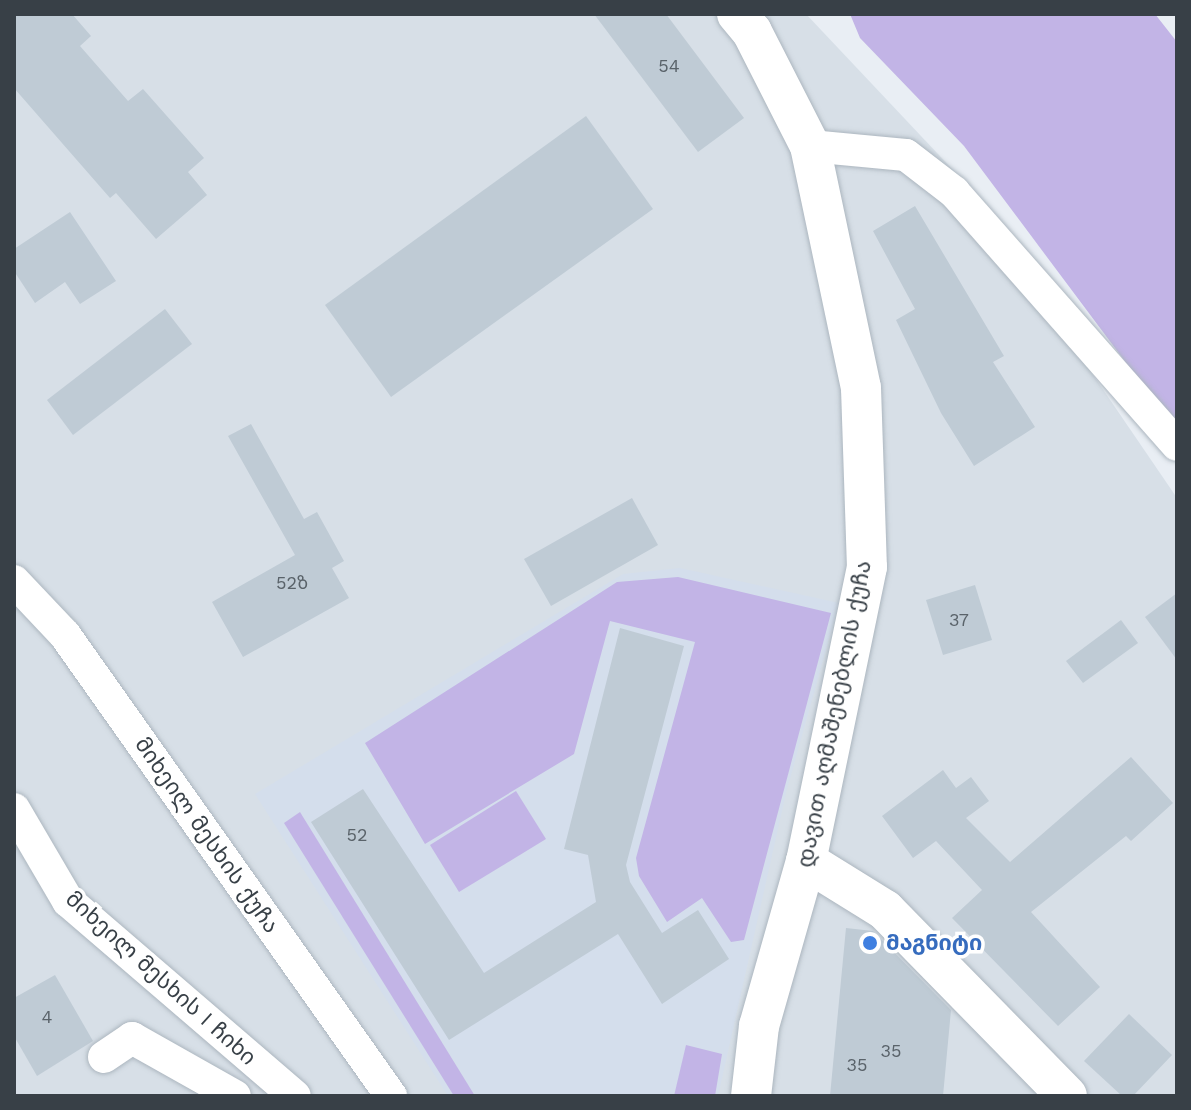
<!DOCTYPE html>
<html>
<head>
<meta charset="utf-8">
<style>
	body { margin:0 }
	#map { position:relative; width:1191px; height:1110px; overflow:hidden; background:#e9eef4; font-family:"Work Sans","Noto Sans Georgian",sans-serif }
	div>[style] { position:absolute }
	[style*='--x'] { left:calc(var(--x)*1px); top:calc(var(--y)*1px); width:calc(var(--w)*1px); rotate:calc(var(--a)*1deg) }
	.residential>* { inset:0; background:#d7dfe7 }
	.education>* { inset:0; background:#d4deec }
	.green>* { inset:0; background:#c2b4e6 }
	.building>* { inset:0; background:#bfcbd5 }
	.roads { filter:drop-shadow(0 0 2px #acb6bf) drop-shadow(0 0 2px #acb6bf) }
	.minor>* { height:32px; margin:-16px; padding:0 16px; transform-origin:16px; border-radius:16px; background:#fff }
	.tertiary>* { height:40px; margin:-20px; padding:0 20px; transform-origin:20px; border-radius:20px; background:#fff }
	.dots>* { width:22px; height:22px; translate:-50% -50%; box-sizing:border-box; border:4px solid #fff; border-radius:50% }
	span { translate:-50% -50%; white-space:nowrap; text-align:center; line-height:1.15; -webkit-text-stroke:7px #fff; paint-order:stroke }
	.number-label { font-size:18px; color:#5a636a }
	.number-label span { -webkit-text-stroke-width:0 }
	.street-label { font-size:22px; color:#384047 }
	.shop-label { font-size:22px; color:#366cbe; font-weight:700 }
	.left { translate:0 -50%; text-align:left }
	.frame { position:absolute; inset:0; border:16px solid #384047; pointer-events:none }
</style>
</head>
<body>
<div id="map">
	<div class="residential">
		<i style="clip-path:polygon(14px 14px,806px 14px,954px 171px,1177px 498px,1177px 1096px,14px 1096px)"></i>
	</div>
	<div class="education">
		<i style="clip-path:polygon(680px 568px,839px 603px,786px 793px,718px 1096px,448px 1096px,255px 794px,623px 574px)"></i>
	</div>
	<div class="green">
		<i style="clip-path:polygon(850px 14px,1155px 14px,1177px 42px,1177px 431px,964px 146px,860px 38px)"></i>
		<i style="clip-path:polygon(678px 577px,831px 613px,744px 940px,731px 942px,702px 898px,667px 922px,639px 876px,636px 858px,695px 642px,610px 621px,574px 754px,425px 844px,365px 743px,617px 582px)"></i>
		<i style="clip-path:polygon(516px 791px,546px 839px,459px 892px,430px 845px)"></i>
		<i style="clip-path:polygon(300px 812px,475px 1096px,454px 1096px,284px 823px)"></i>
		<i style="clip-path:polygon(686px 1045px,722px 1054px,715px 1096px,674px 1096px)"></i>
	</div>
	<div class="building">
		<i style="clip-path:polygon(14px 14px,72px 14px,91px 36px,80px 46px,128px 101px,143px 89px,204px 158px,188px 172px,207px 195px,156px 239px,116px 193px,110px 198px,14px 88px)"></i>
		<i style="clip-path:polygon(594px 14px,666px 14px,744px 118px,698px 152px)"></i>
		<i style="clip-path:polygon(586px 116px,653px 209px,391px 397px,325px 305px)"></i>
		<i style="clip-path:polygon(915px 206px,1004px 356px,993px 362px,1035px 427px,974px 466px,941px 413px,896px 320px,915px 309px,873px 231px)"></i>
		<i style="clip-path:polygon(70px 212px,116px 281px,80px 304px,65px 282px,35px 303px,14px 271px,14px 249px)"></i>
		<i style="clip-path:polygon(165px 309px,192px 344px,73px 435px,47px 400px)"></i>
		<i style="clip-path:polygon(251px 424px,304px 519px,317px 512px,344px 561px,332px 568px,349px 598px,243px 657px,212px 602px,295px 555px,228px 436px)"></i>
		<i style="clip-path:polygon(632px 498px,658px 545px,551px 606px,524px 559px)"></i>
		<i style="clip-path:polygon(975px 585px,992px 640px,943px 655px,926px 600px)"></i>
		<i style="clip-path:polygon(1177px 593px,1177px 660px,1145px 617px)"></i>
		<i style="clip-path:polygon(1121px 620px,1138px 643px,1083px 683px,1066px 661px)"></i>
		<i style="clip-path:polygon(620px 628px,684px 646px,626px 865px,630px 882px,662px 933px,698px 910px,729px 959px,662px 1004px,618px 934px,449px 1040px,311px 822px,363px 789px,484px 973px,596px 902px,588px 855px,564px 849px)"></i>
		<i style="clip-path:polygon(1131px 757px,1173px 803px,1131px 841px,1126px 836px,1031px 912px,1100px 987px,1058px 1026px,952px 918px,982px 890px,936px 841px,913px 858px,882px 816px,943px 770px,956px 788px,971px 777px,989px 801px,966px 818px,1010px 862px)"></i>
		<i style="clip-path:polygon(846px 928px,873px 931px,951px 1010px,943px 1096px,830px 1096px)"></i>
		<i style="clip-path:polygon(55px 975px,93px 1041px,37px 1076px,14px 1036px,14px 998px)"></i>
		<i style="clip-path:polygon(1129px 1014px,1172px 1055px,1133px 1096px,1122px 1096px,1084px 1061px)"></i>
	</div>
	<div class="roads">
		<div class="minor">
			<i style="--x:810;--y:146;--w:96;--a:5.4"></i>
			<i style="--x:906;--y:155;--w:61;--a:37.6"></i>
			<i style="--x:954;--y:192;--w:337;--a:48.6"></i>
			<i style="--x:14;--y:581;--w:74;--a:46.6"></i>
			<i style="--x:65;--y:635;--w:565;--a:54.73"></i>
			<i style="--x:14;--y:809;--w:107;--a:59.6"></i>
			<i style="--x:68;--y:901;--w:299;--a:40.7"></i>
			<i style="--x:104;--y:1057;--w:34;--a:-34"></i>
			<i style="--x:132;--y:1038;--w:118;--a:29.4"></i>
		</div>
		<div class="tertiary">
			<i style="--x:737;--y:14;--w:23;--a:50"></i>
			<i style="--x:752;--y:32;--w:128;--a:63"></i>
			<i style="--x:810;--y:146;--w:247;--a:78.1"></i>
			<i style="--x:861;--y:388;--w:179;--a:88.1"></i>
			<i style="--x:867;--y:567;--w:300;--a:101.7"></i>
			<i style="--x:806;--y:861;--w:172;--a:105.9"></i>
			<i style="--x:759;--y:1026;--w:70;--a:96.5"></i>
			<i style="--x:806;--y:861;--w:93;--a:31.8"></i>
			<i style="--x:885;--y:910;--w:260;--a:45.6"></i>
		</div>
	</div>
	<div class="dots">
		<i style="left:870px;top:943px;background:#3f7fe0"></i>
	</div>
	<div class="number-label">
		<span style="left:669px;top:66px">54</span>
		<span style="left:292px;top:583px">52ზ</span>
		<span style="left:959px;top:620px">37</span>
		<span style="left:357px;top:835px">52</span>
		<span style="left:47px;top:1017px">4</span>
		<span style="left:891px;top:1051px">35</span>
		<span style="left:857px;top:1065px">35</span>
	</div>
	<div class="street-label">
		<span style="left:834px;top:714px;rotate:-79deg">დავით აღმაშენებლის ქუჩა</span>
		<span style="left:207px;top:835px;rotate:55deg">მიხეილ მესხის ქუჩა</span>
		<span style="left:161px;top:978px;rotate:42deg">მიხეილ მესხის I ჩიხი</span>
	</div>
	<div class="shop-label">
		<span class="left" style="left:886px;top:943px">მაგნიტი</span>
	</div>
	<div class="frame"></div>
</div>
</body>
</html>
